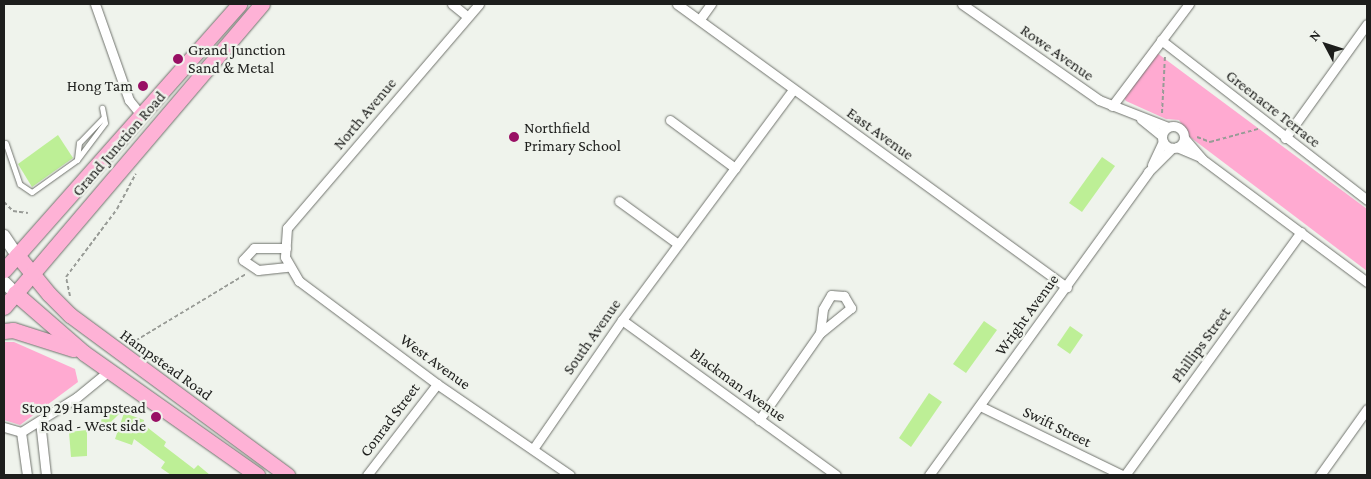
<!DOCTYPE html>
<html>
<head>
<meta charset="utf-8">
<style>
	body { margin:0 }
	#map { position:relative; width:1371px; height:479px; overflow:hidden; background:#eff3ec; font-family:"Crimson Pro",serif }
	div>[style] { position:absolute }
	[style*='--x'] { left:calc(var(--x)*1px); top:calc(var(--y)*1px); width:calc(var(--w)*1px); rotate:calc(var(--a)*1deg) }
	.green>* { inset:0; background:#ffaad1 }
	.building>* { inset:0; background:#bdef96 }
	.path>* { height:2px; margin-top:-1px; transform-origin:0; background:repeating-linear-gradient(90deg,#989b96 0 4px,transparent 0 6.5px) }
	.roads { filter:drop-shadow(0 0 1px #70736d) drop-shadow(0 0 1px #70736d) }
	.service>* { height:4.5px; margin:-2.25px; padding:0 2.25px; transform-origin:2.25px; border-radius:2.25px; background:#fff }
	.minor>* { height:9px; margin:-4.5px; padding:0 4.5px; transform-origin:4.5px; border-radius:4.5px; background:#fff }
	.minor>.ring { margin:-4.5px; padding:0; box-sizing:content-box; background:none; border:9px solid #fff; border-radius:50% }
	.secondary>* { height:12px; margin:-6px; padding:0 6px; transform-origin:6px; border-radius:6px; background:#fff }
	.trunk>* { height:15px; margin:-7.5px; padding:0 7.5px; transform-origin:7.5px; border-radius:7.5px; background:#feb2d6 }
	.dots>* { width:14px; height:14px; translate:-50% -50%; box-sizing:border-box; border:2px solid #eff3ec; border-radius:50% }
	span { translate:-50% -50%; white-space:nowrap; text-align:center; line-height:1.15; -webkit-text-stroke:4.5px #eff3ec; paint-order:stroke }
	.poi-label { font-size:16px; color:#1d1e1c }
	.left { translate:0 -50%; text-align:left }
	.right { translate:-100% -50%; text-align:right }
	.street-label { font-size:16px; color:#1d1e1c }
	.frame { position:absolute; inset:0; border:5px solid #1d1e1c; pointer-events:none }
	.north { position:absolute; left:1301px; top:20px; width:50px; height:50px; -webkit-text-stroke:4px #eff3ec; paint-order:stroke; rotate:310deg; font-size:14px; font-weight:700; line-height:20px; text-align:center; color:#1d1e1c }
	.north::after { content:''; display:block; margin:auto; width:18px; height:22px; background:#1d1e1c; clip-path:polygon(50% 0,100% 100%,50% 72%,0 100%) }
</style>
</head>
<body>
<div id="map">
	<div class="green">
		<i style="clip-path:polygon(1157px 53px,1367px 209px,1367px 271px,1190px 137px,1179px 120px,1166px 119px,1126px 101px,1123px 96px)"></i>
		<i style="clip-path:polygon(4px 342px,14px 342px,75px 369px,78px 382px,20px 425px,4px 420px)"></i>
	</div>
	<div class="building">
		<i style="clip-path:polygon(58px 135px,73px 158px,32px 187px,18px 164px)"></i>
		<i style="clip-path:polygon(1102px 157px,1115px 166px,1082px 212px,1069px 203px)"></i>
		<i style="clip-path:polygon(984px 321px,997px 330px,966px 373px,953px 364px)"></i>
		<i style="clip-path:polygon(1070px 326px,1083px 335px,1070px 354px,1057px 345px)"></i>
		<i style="clip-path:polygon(929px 393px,942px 402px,911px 447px,899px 438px)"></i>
		<i style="clip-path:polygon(113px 408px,119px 414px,103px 430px,97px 424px)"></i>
		<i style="clip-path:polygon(124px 413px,144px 420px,143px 424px,166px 442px,164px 446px,194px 469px,198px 465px,210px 475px,171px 475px,161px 468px,165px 462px,134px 439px,132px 445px,115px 439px)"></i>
		<i style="clip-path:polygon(87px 430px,87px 456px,71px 457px,69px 432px)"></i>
	</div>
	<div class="path">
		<i style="--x:1162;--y:113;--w:57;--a:-87"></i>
		<i style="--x:1197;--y:137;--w:14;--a:21"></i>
		<i style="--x:1210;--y:142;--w:50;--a:-15.2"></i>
		<i style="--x:4;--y:202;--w:13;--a:45"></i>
		<i style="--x:13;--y:211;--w:15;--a:8"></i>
		<i style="--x:70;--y:296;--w:19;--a:-102"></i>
		<i style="--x:66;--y:277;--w:85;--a:-53.1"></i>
		<i style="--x:117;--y:209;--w:40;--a:-62"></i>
		<i style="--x:130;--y:344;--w:135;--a:-31.1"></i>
	</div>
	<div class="roads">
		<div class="service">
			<i style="--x:6;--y:143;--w:43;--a:71.1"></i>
			<i style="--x:20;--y:184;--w:14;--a:34"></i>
			<i style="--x:32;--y:192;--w:55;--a:-35.4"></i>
			<i style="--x:77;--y:160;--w:46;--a:-52.9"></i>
			<i style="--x:105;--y:123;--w:15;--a:-101"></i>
			<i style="--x:77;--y:159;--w:16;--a:-83"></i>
			<i style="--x:79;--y:143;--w:35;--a:-46"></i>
		</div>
		<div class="minor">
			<i style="--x:95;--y:4;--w:102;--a:70.5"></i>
			<i style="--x:129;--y:100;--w:19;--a:51"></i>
			<i style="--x:452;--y:4;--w:19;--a:39"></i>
			<i style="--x:479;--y:4;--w:295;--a:130.6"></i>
			<i style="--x:287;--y:228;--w:29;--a:94"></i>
			<i style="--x:285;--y:257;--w:28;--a:60"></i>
			<i style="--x:299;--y:281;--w:172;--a:36.7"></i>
			<i style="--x:437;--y:384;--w:161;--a:34.4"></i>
			<i style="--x:677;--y:4;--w:482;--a:36"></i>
			<i style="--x:962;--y:4;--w:167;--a:35"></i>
			<i style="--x:1099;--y:100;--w:74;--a:21.4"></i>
			<i style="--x:700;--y:19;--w:19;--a:-54"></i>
			<i style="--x:1161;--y:40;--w:261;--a:37.8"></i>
			<i style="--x:1112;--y:106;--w:128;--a:-53"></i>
			<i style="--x:1141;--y:119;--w:27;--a:39"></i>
			<i style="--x:670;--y:120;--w:81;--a:36.4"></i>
			<i class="ring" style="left:1162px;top:126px;width:13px;height:13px"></i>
			<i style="--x:1184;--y:138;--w:28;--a:49"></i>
			<i style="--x:1202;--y:159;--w:206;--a:36.7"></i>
			<i style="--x:1285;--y:138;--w:140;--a:-54.3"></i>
			<i style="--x:1177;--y:147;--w:25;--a:23"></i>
			<i style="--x:1152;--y:165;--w:26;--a:-65"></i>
			<i style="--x:619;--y:201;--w:73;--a:36.1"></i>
			<i style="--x:286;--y:248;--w:32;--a:180"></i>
			<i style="--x:254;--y:248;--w:16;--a:133"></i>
			<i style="--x:243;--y:260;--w:18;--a:34"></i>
			<i style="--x:258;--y:270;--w:30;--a:-6"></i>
			<i style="--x:622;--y:320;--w:264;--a:35.9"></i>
			<i style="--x:980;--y:406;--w:158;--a:25.9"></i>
			<i style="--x:759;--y:420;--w:106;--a:-55"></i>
			<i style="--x:820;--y:333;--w:40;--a:-39"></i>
			<i style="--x:851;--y:308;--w:14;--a:-120"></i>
			<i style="--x:844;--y:296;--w:13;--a:-176"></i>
			<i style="--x:831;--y:295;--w:16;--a:120"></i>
			<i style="--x:823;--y:309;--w:24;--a:97"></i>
			<i style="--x:40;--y:421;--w:54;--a:83.7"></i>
			<i style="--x:4;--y:427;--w:18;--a:16"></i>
			<i style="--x:21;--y:432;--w:66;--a:-32"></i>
			<i style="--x:77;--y:397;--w:43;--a:-39.3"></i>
			<i style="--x:21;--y:432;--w:43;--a:82.1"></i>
			<i style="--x:533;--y:449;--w:157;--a:-55.4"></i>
			<i style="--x:622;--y:320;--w:287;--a:-53.4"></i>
			<i style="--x:367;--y:475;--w:115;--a:-52.4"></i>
			<i style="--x:929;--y:475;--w:374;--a:-54.1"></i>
			<i style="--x:1148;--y:172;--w:34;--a:-45"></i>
			<i style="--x:1125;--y:475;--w:300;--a:-54.1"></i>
			<i style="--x:1320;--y:475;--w:81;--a:-54.5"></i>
		</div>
		<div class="secondary">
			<i style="--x:4;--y:236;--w:23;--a:56"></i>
			<i style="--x:4;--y:282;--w:16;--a:45"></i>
		</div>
		<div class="trunk">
			<i style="--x:17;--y:255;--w:50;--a:50.6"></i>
			<i style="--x:49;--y:294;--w:30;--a:45"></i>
			<i style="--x:70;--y:315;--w:270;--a:36.4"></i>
			<i style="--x:4;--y:270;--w:355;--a:-48.5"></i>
			<i style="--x:15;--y:293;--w:91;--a:41"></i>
			<i style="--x:84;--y:353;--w:212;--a:35.2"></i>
			<i style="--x:4;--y:307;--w:398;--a:-49.6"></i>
			<i style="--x:4;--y:331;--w:9;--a:-6"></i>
			<i style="--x:13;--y:330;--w:63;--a:17.6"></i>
		</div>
	</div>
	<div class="dots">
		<i style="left:178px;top:59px;background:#980f64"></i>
		<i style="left:143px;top:86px;background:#980f64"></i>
		<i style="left:514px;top:137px;background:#980f64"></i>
		<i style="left:156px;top:417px;background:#980f64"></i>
	</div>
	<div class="poi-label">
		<span class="left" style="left:188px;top:59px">Grand Junction<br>Sand &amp; Metal</span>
		<span class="right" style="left:133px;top:86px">Hong Tam</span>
		<span class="left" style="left:524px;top:137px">Northfield<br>Primary School</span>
		<span class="right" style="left:146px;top:417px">Stop 29 Hampstead<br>Road - West side</span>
	</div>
	<div class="street-label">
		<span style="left:1057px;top:53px;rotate:35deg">Rowe Avenue</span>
		<span style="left:1273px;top:109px;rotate:38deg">Greenacre Terrace</span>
		<span style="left:365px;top:114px;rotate:-50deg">North Avenue</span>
		<span style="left:880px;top:134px;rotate:36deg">East Avenue</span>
		<span style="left:119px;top:144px;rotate:-49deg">Grand Junction Road</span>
		<span style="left:1027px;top:315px;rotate:-54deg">Wright Avenue</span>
		<span style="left:592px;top:337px;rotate:-55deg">South Avenue</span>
		<span style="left:1201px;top:345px;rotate:-54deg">Phillips Street</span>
		<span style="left:435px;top:362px;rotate:36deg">West Avenue</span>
		<span style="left:166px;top:365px;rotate:36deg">Hampstead Road</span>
		<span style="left:738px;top:385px;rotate:36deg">Blackman Avenue</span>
		<span style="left:390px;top:420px;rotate:-53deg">Conrad Street</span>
		<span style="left:1057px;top:427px;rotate:26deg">Swift Street</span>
	</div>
	<div class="frame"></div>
	<div class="north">N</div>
</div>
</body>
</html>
